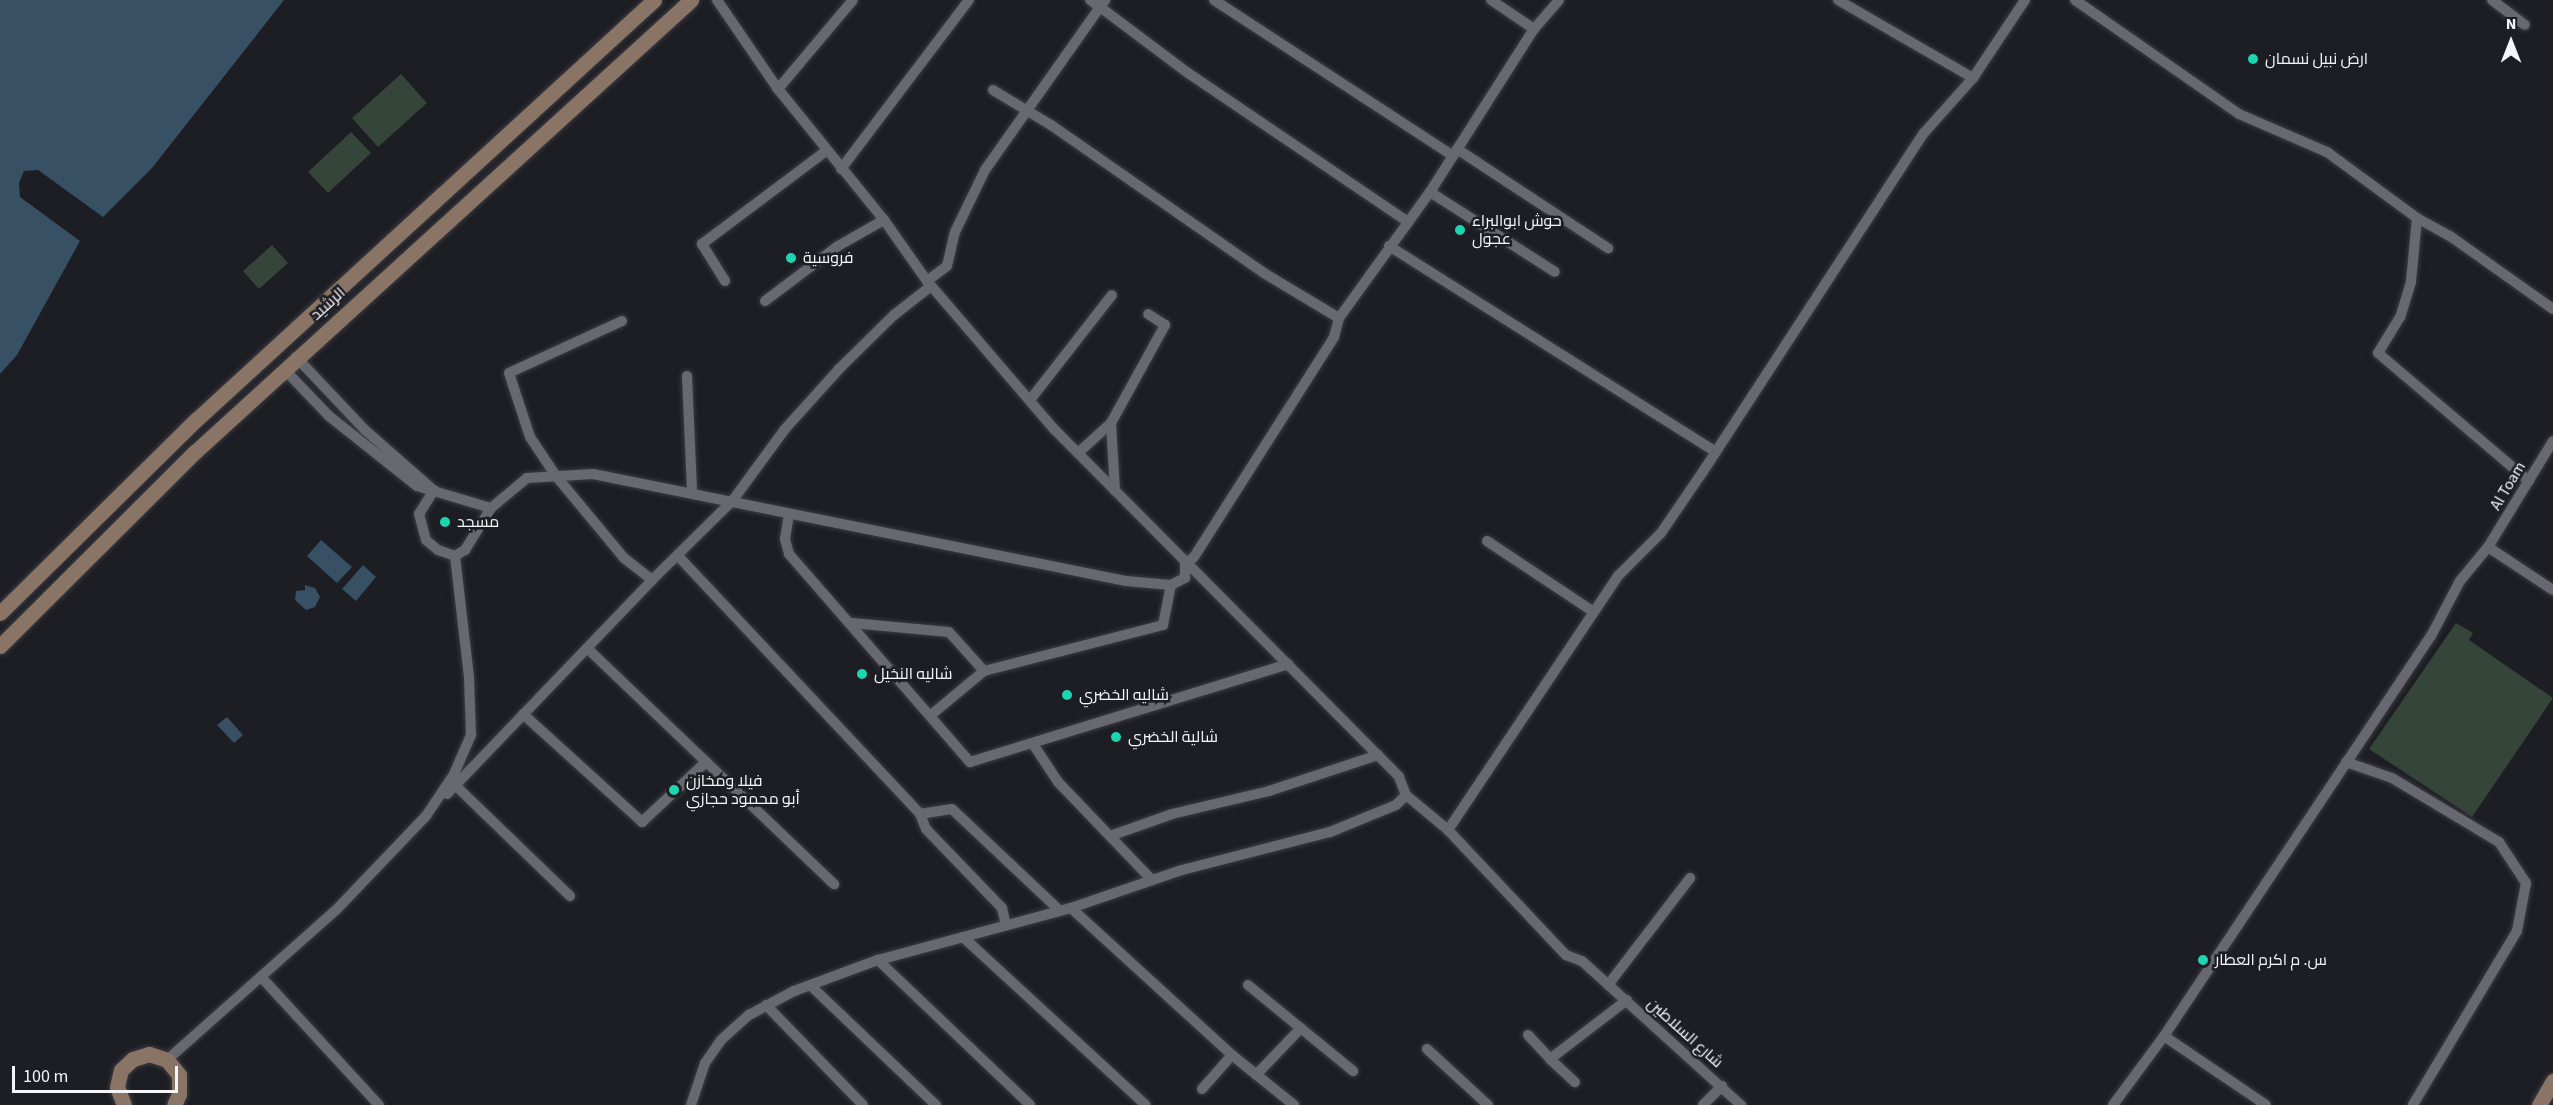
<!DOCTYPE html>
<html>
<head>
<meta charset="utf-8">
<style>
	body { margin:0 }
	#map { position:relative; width:2553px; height:1105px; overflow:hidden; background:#1d1d24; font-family:"Source Sans 3",Cairo,sans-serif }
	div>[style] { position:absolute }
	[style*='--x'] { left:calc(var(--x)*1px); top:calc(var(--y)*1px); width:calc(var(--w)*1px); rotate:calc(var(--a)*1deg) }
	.green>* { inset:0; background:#354539 }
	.water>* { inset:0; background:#385064 }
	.roads { filter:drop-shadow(0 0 2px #3b3b41) drop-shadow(0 0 2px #3b3b41) }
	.street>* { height:10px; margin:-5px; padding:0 5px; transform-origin:5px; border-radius:5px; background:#676870 }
	.secondary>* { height:15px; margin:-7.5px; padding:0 7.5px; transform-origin:7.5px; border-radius:7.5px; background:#897466 }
	.dots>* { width:16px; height:16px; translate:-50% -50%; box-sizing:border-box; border:3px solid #1d1d24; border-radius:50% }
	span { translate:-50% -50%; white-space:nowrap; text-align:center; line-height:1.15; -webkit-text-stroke:5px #1d1d24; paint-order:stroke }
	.poi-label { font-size:16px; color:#f4f4f9 }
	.left { translate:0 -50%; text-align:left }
	.street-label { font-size:16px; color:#f4f4f9 }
	.north { position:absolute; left:2481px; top:12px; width:60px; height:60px; -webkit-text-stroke:4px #1d1d24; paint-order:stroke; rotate:0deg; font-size:16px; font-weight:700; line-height:24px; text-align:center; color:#f4f4f9 }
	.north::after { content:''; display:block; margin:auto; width:21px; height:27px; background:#f4f4f9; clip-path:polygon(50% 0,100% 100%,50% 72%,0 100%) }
	.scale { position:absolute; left:12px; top:1066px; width:166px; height:27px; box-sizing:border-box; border:3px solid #f4f4f9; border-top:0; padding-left:8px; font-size:18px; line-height:21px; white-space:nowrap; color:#f4f4f9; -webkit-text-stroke:4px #1d1d24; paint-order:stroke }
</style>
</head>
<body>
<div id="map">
	<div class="green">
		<i style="clip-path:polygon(401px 74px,427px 103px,378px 147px,352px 118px)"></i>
		<i style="clip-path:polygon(351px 132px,371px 153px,328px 193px,308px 172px)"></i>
		<i style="clip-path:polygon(272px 245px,288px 263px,259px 289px,243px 271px)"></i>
		<i style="clip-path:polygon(2456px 623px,2473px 633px,2469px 640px,2553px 698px,2472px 817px,2369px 749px)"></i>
	</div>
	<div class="water">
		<i style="clip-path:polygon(0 0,284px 0,152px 168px,103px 217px,38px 170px,24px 171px,19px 183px,20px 197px,80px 241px,17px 355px,0 374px)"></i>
		<i style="clip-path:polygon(321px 540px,352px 567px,337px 583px,307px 556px)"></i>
		<i style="clip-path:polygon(363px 565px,376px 577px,356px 601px,342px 589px)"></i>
		<i style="clip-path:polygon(305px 585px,315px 588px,320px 597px,315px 607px,306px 610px,295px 600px,296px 591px,305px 590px)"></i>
		<i style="clip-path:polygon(227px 717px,243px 735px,234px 743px,217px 725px)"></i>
	</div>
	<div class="roads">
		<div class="street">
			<i style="--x:717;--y:0;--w:108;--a:55.6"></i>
			<i style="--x:778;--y:89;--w:169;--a:51"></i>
			<i style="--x:884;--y:220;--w:75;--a:54.8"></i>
			<i style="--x:927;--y:281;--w:195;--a:49.4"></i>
			<i style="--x:1054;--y:429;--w:490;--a:45.2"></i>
			<i style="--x:1399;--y:777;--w:19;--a:69"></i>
			<i style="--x:1406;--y:795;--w:55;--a:39.8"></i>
			<i style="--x:1448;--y:830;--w:172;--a:46.7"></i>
			<i style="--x:1566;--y:955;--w:17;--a:21"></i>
			<i style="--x:1582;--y:961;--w:215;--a:42.2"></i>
			<i style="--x:1090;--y:0;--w:12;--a:35"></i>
			<i style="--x:1100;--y:7;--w:9;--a:-54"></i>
			<i style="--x:1214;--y:0;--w:285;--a:33.1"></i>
			<i style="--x:1491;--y:0;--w:52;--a:34"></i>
			<i style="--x:1838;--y:0;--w:156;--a:30"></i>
			<i style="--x:2075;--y:0;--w:200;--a:34.8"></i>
			<i style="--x:2239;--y:114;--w:96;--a:23.4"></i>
			<i style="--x:2327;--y:152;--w:112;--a:36.3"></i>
			<i style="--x:2417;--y:218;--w:38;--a:29"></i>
			<i style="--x:2450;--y:236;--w:126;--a:35.3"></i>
			<i style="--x:2492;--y:0;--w:41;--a:37.1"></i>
			<i style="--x:778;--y:89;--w:116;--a:-49.9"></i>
			<i style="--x:993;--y:90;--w:68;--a:31.1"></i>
			<i style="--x:1051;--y:125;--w:259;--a:34.8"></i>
			<i style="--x:1264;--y:273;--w:87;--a:31"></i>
			<i style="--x:1457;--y:149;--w:181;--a:33.3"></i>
			<i style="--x:841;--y:169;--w:212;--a:-52.9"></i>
			<i style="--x:1430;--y:192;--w:148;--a:32.6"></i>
			<i style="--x:2417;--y:218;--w:64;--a:95.4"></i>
			<i style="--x:2411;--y:282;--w:37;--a:107"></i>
			<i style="--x:2400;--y:317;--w:42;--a:121.4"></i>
			<i style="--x:2378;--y:353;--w:198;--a:40.3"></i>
			<i style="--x:1389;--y:246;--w:385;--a:32.2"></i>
			<i style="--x:725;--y:281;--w:44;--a:-121.9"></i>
			<i style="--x:702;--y:244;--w:155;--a:-36.9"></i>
			<i style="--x:927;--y:281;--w:25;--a:-37"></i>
			<i style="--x:947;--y:266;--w:35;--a:-77"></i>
			<i style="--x:955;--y:232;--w:69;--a:-64.2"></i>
			<i style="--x:985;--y:170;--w:199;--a:-54.8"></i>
			<i style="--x:1100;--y:7;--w:110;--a:36.9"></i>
			<i style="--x:1188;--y:73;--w:266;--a:34.1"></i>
			<i style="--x:765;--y:301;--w:91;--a:-37"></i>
			<i style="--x:838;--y:246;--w:53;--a:-29.5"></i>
			<i style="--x:622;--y:321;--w:124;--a:155.3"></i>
			<i style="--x:509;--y:373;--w:67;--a:71.8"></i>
			<i style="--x:530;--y:437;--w:47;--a:56.3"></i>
			<i style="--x:556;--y:476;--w:107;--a:50.3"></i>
			<i style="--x:624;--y:558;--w:36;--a:38"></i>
			<i style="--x:652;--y:580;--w:114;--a:-44.6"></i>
			<i style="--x:733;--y:500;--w:88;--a:-53.8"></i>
			<i style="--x:785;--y:429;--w:81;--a:-48"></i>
			<i style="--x:839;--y:369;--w:77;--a:-44.5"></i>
			<i style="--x:894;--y:315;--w:47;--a:-38.1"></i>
			<i style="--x:296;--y:357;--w:100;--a:46.6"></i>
			<i style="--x:365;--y:430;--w:88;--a:41.3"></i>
			<i style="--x:284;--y:369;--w:65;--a:46.2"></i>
			<i style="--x:329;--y:416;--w:112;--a:38.5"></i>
			<i style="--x:417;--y:486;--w:77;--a:16.6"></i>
			<i style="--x:687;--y:376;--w:116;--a:87.5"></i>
			<i style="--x:1030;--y:400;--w:133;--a:-52"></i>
			<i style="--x:1111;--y:423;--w:68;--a:86.6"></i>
			<i style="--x:1078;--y:453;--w:45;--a:-42.3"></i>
			<i style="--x:1111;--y:423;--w:112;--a:-61.1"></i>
			<i style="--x:1165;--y:325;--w:20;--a:-147"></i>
			<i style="--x:434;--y:490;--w:28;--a:122"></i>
			<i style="--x:419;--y:514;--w:27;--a:75"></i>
			<i style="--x:426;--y:540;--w:16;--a:40"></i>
			<i style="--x:438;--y:550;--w:18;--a:19"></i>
			<i style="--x:789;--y:514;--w:25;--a:99"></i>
			<i style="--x:785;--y:539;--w:16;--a:75"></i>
			<i style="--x:789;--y:554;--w:276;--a:49"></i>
			<i style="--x:970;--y:762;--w:333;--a:-17.1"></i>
			<i style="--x:1487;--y:541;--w:128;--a:33.6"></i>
			<i style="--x:2488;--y:547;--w:78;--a:33.5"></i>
			<i style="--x:679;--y:557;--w:352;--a:46.8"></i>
			<i style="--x:920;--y:814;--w:32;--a:-9"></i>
			<i style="--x:952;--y:809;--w:147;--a:43.3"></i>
			<i style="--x:852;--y:623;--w:97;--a:5.3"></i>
			<i style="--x:949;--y:632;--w:52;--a:48.1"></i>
			<i style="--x:984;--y:671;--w:185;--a:-14.4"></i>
			<i style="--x:1163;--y:625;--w:41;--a:-78.7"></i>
			<i style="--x:587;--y:648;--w:342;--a:43.7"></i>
			<i style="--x:523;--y:714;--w:161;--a:42.2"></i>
			<i style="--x:642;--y:822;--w:88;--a:-43.2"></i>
			<i style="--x:931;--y:715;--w:69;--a:-39.7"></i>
			<i style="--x:1033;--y:744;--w:45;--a:56.7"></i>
			<i style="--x:1058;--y:782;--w:136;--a:46.2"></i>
			<i style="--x:2346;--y:762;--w:49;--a:19.2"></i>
			<i style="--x:2392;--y:778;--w:125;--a:30.9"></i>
			<i style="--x:2499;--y:842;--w:49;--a:56.6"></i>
			<i style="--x:2526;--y:883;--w:49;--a:100.6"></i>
			<i style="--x:2517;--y:931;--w:203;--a:120.9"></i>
			<i style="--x:455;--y:785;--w:160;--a:44"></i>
			<i style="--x:447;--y:794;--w:296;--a:-46.2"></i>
			<i style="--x:920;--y:814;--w:16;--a:68"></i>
			<i style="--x:926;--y:829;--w:110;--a:46.1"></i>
			<i style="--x:1002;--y:908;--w:17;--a:77"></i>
			<i style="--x:1448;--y:830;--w:307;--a:-56.2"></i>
			<i style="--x:1619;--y:575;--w:59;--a:-45"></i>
			<i style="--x:1661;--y:533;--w:73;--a:-55.7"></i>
			<i style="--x:1702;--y:473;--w:406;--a:-56.9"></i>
			<i style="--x:1924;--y:133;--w:74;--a:-48.3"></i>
			<i style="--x:1973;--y:78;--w:94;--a:-56.3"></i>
			<i style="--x:1110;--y:836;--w:66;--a:-19.5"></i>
			<i style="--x:1172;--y:814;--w:100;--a:-13.3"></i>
			<i style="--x:1269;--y:791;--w:115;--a:-18.3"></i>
			<i style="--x:1071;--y:908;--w:218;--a:42.4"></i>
			<i style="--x:1232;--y:1055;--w:80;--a:38.9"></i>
			<i style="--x:963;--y:937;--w:248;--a:42.6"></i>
			<i style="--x:878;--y:960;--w:210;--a:43.6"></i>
			<i style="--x:263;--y:979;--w:171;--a:47.4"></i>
			<i style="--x:1248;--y:985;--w:136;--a:39.3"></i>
			<i style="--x:1608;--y:985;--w:135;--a:-52.5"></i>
			<i style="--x:811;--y:986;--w:173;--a:43.6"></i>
			<i style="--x:766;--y:1005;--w:139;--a:45.9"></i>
			<i style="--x:1528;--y:1035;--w:33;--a:47"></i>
			<i style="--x:1550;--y:1059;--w:97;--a:-37.5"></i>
			<i style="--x:2164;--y:1036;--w:123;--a:34.1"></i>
			<i style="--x:1427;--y:1049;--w:83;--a:42.6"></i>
			<i style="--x:1550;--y:1059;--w:34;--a:43"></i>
			<i style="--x:167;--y:1060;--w:227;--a:-41.6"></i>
			<i style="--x:337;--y:909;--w:129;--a:-46.3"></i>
			<i style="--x:426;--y:816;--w:50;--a:-56.3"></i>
			<i style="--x:454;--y:774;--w:43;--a:-66.4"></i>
			<i style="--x:471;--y:735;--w:58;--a:-92"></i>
			<i style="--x:469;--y:677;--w:122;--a:-96.6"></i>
			<i style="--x:455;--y:556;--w:12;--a:-31"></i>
			<i style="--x:465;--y:550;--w:49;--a:-58.2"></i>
			<i style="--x:491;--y:508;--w:47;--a:-39.8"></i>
			<i style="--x:527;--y:478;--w:66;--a:-3.5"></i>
			<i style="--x:593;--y:474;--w:544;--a:11.35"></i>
			<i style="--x:1126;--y:581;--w:45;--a:5.1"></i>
			<i style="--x:1171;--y:585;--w:16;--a:-27"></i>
			<i style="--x:1185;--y:578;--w:14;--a:-90"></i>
			<i style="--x:1185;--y:564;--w:11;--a:-38"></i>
			<i style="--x:1194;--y:557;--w:261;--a:-57.5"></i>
			<i style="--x:1334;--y:337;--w:20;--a:-75"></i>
			<i style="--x:1339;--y:318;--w:155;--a:-54.2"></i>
			<i style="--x:1430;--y:192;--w:193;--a:-57.5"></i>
			<i style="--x:1534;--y:29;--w:38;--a:-49"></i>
			<i style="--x:1256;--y:1075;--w:65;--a:-46.2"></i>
			<i style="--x:1202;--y:1089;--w:45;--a:-48.6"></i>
			<i style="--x:691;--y:1105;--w:44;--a:-71.6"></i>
			<i style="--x:705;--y:1063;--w:28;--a:-55"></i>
			<i style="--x:721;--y:1040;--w:38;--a:-42"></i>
			<i style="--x:749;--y:1015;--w:51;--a:-28.1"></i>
			<i style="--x:794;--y:991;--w:90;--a:-20.3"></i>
			<i style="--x:878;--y:960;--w:200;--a:-15.1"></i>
			<i style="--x:1071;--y:908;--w:117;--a:-18.9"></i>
			<i style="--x:1182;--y:870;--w:153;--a:-14.4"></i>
			<i style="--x:1330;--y:832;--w:71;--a:-22.2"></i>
			<i style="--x:1396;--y:805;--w:14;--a:-45"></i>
			<i style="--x:1703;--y:1105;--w:27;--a:-45"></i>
			<i style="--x:2113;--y:1105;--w:86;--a:-53.5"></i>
			<i style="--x:2164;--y:1036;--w:481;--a:-56.3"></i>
			<i style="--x:2431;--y:636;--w:62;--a:-62.2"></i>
			<i style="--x:2460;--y:581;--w:44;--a:-50.5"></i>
			<i style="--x:2488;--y:547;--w:124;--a:-58.5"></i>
		</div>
		<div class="secondary">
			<i style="--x:0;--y:613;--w:276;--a:-44.6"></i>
			<i style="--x:197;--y:419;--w:620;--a:-42.52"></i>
			<i style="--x:0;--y:646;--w:276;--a:-44.9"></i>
			<i style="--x:196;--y:451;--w:670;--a:-42.34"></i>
			<i style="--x:124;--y:1105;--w:19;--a:-111"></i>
			<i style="--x:117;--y:1087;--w:17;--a:-77"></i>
			<i style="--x:121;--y:1070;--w:16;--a:-43"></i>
			<i style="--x:133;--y:1059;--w:17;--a:-17"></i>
			<i style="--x:149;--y:1054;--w:19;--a:18"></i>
			<i style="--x:167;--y:1060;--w:19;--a:51"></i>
			<i style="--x:179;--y:1075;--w:19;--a:90"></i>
			<i style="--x:179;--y:1094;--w:12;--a:114"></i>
			<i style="--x:2539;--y:1105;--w:28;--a:-60"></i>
		</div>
	</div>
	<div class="dots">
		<i style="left:2253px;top:59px;background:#1dd5b1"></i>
		<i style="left:1460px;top:230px;background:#1dd5b1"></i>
		<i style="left:791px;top:258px;background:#1dd5b1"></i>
		<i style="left:445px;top:522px;background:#1dd5b1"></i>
		<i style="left:862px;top:674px;background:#1dd5b1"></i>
		<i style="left:1067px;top:695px;background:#1dd5b1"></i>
		<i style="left:1116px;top:737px;background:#1dd5b1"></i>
		<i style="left:674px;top:790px;background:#1dd5b1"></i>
		<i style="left:2203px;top:960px;background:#1dd5b1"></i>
	</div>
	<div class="poi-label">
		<span class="left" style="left:2265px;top:59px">ارض نبيل نسمان</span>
		<span class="left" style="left:1472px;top:230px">حوش ابوالبراء<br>عجول</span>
		<span class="left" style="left:803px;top:258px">فروسية</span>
		<span class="left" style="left:457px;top:522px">مسجد</span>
		<span class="left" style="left:874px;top:674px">شاليه النخيل</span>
		<span class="left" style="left:1079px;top:695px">شاليه الخضري</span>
		<span class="left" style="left:1128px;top:737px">شالية الخضري</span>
		<span class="left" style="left:686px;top:790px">فيلا ومخازن<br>أبو محمود حجازي</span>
		<span class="left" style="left:2215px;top:960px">س. م اكرم العطار</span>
	</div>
	<div class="street-label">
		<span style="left:328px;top:304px;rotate:-42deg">الرشيد</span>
		<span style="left:2508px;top:486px;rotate:-59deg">Al Toam</span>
		<span style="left:1685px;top:1033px;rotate:42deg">شارع السلاطين</span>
	</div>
	<div class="north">N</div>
	<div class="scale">100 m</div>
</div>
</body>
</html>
